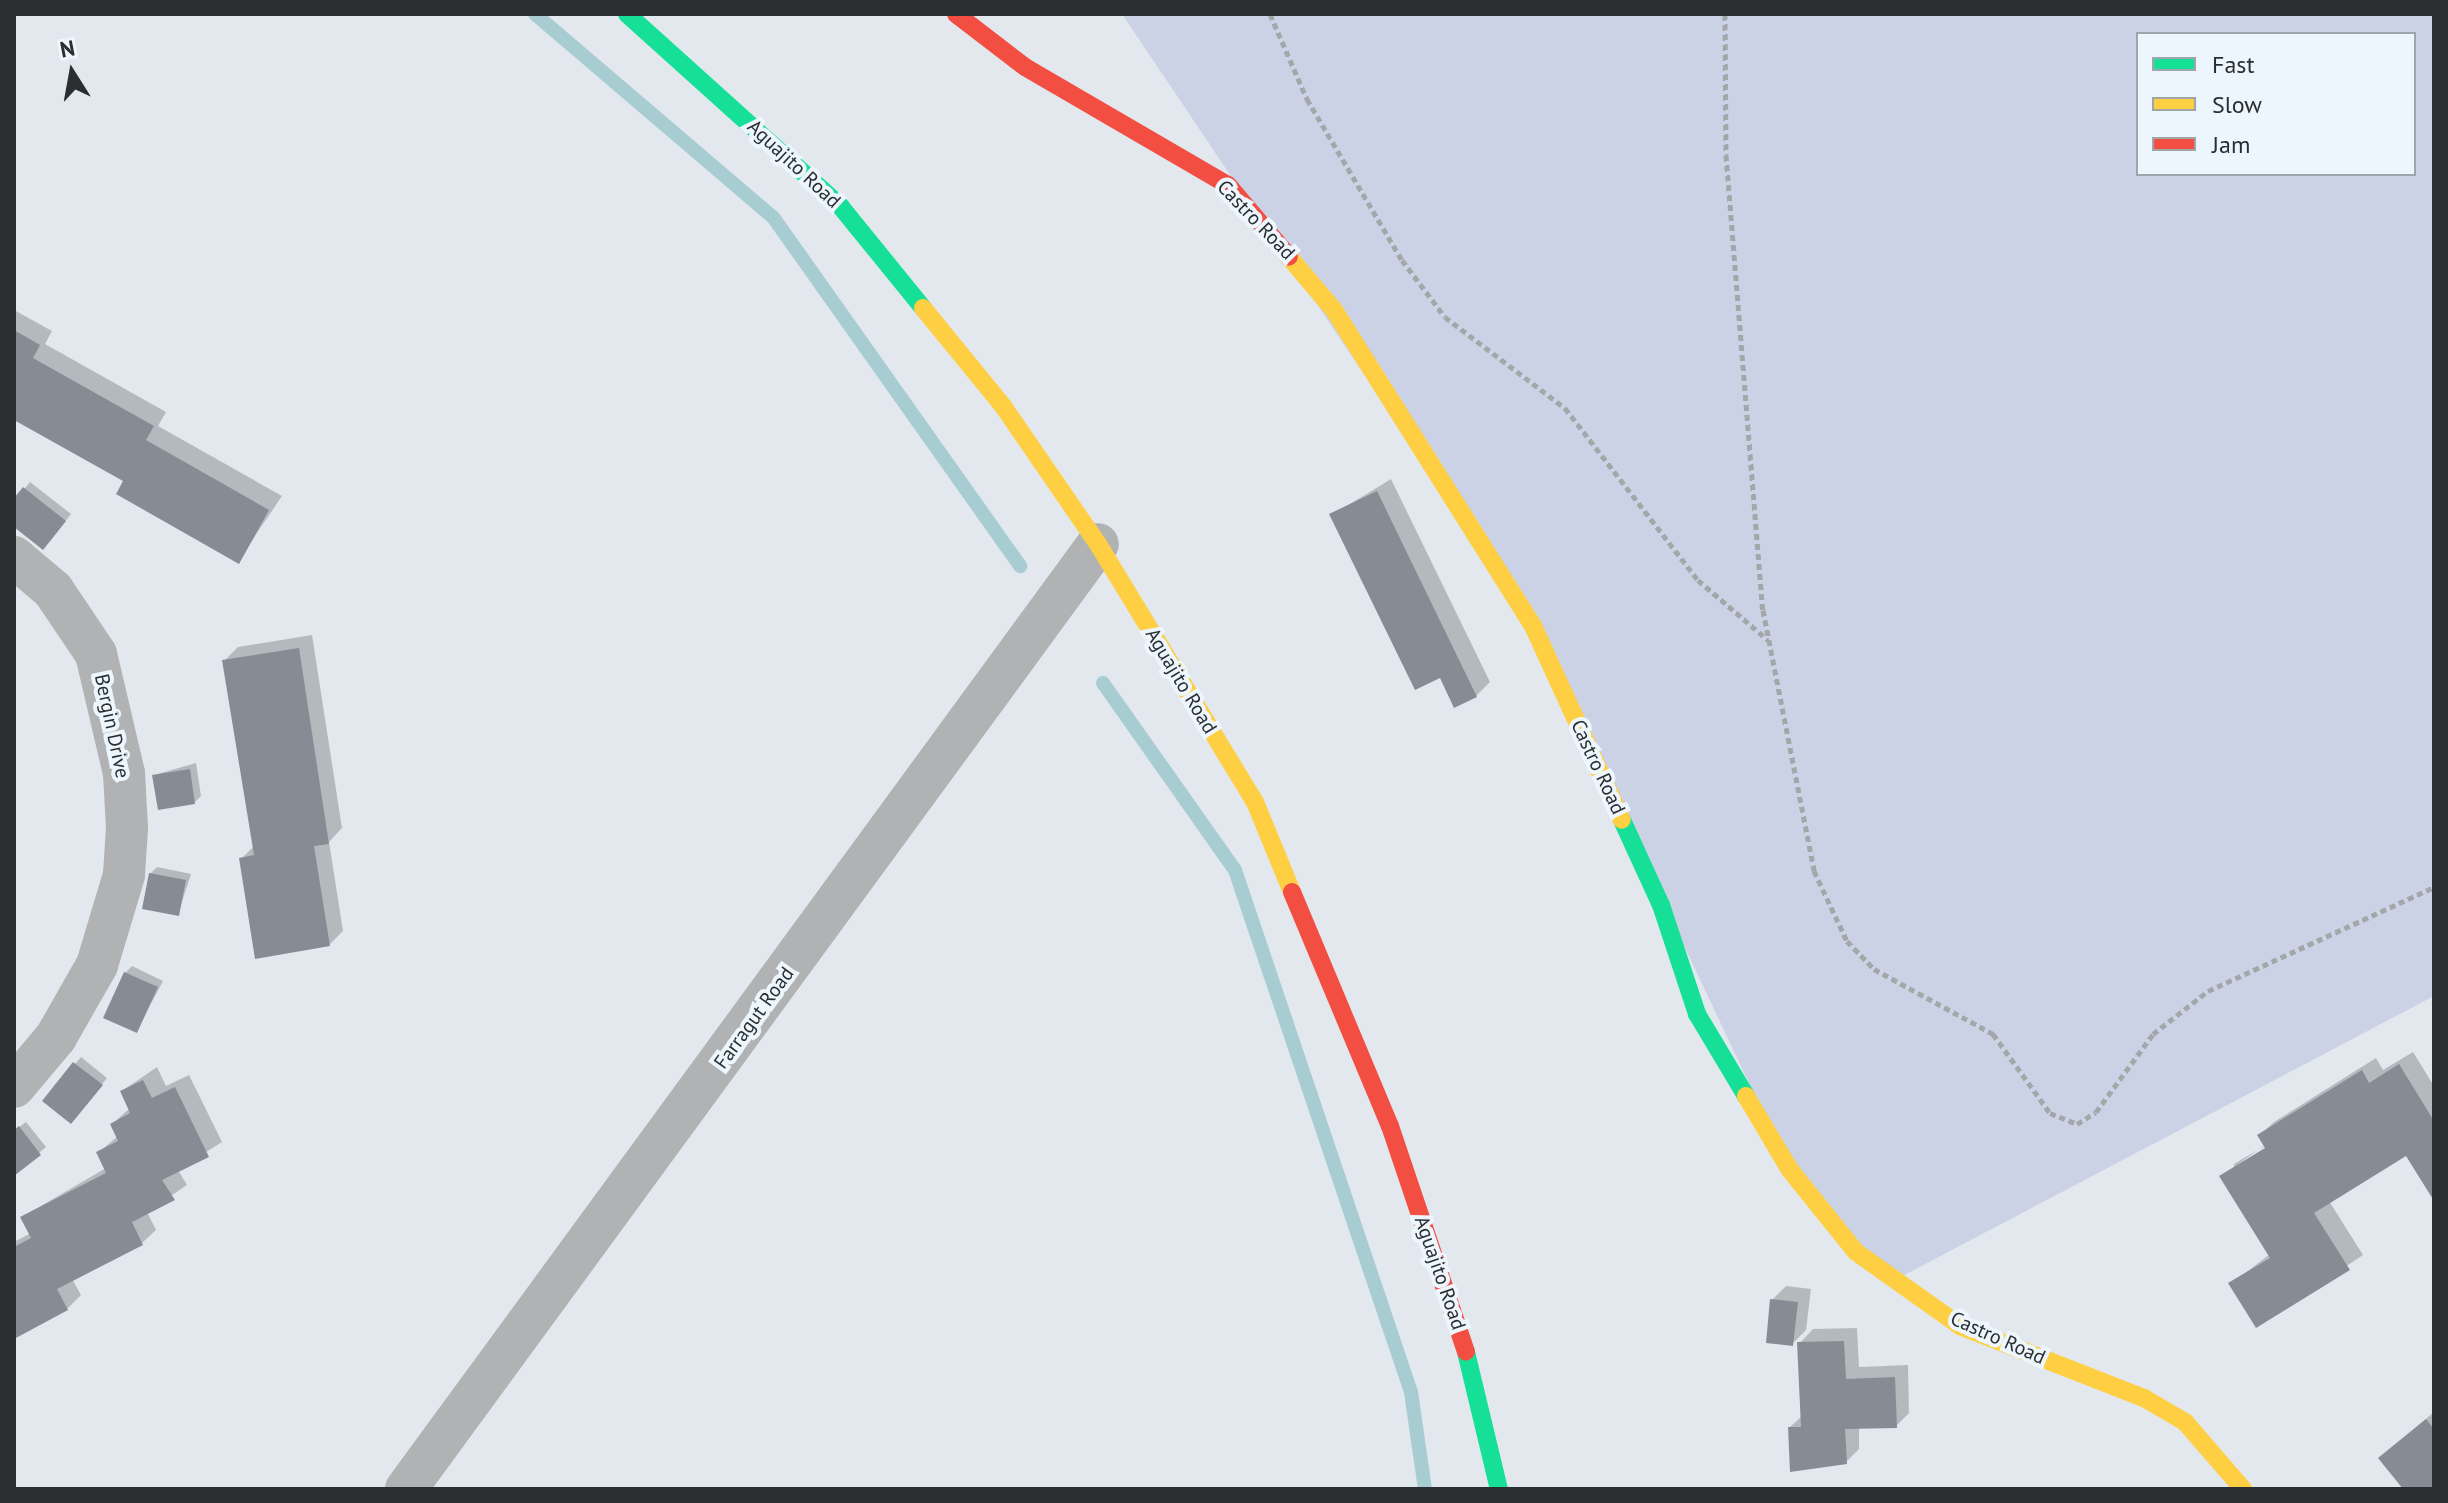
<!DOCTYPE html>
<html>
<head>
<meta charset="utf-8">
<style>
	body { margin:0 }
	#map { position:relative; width:2448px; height:1503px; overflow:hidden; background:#e2e8ee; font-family:"PT Sans",sans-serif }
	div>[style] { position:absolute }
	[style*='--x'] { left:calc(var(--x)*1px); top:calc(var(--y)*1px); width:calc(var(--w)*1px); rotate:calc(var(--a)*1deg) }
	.green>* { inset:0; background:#cbd2e6 }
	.shadow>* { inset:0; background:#0003 }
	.stream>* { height:14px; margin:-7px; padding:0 7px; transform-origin:7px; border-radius:7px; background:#a7ccd2 }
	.building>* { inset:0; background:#868c94 }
	.path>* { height:5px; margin-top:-2.5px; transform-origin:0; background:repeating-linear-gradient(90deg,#a4a7a9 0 6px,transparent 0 10px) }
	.street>* { height:42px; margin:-21px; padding:0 21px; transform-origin:21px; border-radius:21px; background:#b0b2b3 }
	.fast>* { height:18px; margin:-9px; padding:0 9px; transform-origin:9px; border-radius:9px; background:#16e098 }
	.slow>* { height:18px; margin:-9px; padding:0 9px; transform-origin:9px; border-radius:9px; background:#ffcf43 }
	.jam>* { height:18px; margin:-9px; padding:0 9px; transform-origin:9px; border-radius:9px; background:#f24e42 }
	span { translate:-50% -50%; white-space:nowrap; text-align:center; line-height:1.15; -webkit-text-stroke:8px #edf6fd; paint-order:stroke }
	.street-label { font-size:20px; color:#2a2e31 }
	.frame { position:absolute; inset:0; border:16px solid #2a2e31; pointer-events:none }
	.legend { position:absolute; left:2136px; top:32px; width:280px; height:144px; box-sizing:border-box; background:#edf6fd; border:2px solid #9fa6ab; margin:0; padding:10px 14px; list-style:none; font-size:24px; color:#2a2e31 }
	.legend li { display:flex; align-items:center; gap:16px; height:40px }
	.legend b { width:40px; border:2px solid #9fa6ab }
	.north { position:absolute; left:32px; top:32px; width:80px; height:80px; -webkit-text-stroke:6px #edf6fd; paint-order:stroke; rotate:349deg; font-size:22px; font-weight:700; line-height:32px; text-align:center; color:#2a2e31 }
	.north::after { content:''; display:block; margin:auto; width:28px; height:36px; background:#2a2e31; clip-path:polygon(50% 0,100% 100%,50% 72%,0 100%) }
</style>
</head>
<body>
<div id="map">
	<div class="green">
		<i style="clip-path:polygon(evenodd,1122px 14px,2434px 14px,2434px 996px,1895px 1280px,1790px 1170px,1533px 626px,1122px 14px,2138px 34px,2414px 34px,2414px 174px,2138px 174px,2138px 34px)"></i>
	</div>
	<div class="shadow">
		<i style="clip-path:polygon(14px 310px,52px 331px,45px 344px,166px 412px,158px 426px,282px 496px,238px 561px,126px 480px,14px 418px)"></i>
		<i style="clip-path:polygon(1391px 479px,1490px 682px,1476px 696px,1441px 675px,1332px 515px)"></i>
		<i style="clip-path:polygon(30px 482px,71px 514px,50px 541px,14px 525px,14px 502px)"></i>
		<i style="clip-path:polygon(312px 635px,342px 828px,329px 842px,343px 931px,329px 945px,241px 859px,255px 845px,224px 661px,238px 647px)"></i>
		<i style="clip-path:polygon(196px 763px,201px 796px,194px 803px,154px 775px)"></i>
		<i style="clip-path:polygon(157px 867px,191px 874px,178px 914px,150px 874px)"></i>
		<i style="clip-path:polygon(132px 966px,163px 981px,137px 1030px,125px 973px)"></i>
		<i style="clip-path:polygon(evenodd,2413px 1052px,2434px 1086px,2434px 1197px,2406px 1153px,2329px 1201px,2363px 1255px,2257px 1326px,2231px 1284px,2270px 1254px,2221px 1177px,2266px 1144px,2260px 1135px,2274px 1122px,2376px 1058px,2383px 1070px,2413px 1052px,2273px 1141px,2275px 1144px,2234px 1169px,2234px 1164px,2273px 1141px)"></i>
		<i style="clip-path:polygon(81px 1057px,107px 1078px,77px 1116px,44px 1101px)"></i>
		<i style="clip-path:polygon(157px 1067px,166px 1086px,189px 1075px,222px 1142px,178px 1170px,187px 1185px,147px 1212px,156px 1230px,142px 1243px,72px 1279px,81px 1295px,67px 1309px,14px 1336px,14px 1242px,31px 1233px,22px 1217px,106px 1168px,99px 1152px,118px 1136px,112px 1124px,130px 1108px,122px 1091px)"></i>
		<i style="clip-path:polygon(26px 1122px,46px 1147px,14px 1174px,14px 1131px)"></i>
		<i style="clip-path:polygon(1786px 1286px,1811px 1289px,1806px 1330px,1792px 1344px,1772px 1300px)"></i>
		<i style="clip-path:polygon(1857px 1328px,1859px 1367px,1908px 1365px,1909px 1413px,1896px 1426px,1859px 1427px,1859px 1449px,1846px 1462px,1790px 1427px,1802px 1416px,1800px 1343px,1813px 1329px)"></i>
		<i style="clip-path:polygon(2434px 1412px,2434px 1489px,2406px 1489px,2380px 1458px)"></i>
	</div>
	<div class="stream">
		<i style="--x:535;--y:14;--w:313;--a:40.5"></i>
		<i style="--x:773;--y:217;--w:428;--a:54.7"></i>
		<i style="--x:1103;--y:683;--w:229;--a:54.8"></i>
		<i style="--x:1235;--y:870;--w:551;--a:71.37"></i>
		<i style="--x:1411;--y:1392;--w:98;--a:81.8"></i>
	</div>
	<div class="building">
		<i style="clip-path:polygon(14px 330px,40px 345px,33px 358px,154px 426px,146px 440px,269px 510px,239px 564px,116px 494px,123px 481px,14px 420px)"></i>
		<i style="clip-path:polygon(23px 487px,66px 521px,43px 550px,14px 527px,14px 498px)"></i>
		<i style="clip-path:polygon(1377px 491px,1477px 697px,1454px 708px,1440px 678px,1415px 690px,1329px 514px)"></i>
		<i style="clip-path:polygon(299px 648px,329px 844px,314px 846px,330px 946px,255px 959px,239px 858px,254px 855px,222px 660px)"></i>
		<i style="clip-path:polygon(190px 769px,195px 804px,158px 810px,152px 775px)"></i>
		<i style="clip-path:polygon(149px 873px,186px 880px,179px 916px,142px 909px)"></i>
		<i style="clip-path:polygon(124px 972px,158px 987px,137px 1033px,103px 1018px)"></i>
		<i style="clip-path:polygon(73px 1062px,103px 1085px,71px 1124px,42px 1101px)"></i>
		<i style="clip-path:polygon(2399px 1064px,2434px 1121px,2434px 1201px,2406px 1156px,2314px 1213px,2350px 1270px,2256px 1328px,2228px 1283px,2270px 1258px,2219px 1176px,2265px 1148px,2257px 1135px,2362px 1070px,2369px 1083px)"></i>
		<i style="clip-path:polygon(143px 1080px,152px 1098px,175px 1087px,209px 1157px,162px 1180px,175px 1200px,132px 1222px,143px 1245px,57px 1289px,68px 1310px,14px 1339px,14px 1247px,31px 1238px,20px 1217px,106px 1173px,96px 1152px,118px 1141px,110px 1124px,130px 1113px,120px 1091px)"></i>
		<i style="clip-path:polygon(19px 1126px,41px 1155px,14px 1176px,14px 1130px)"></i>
		<i style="clip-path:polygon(1770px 1299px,1798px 1302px,1793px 1346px,1766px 1343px)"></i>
		<i style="clip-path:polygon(1844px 1341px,1846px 1379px,1895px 1377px,1897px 1428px,1845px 1429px,1847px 1464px,1790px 1472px,1788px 1427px,1801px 1427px,1797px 1342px)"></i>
		<i style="clip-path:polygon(2426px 1419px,2434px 1429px,2434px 1489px,2403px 1489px,2378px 1458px)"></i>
	</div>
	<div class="path">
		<i style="--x:1270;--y:14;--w:93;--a:66.5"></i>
		<i style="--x:1307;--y:99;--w:187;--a:59.5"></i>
		<i style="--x:1402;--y:260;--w:71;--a:53"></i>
		<i style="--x:1445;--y:317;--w:151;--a:37.2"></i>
		<i style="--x:1565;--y:408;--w:217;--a:52.3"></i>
		<i style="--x:1698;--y:580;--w:92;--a:40.6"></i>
		<i style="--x:1725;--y:14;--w:141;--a:89.6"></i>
		<i style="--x:1726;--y:155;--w:457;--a:85.4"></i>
		<i style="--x:1763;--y:610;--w:266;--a:78.9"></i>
		<i style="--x:1814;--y:871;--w:77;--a:64.8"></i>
		<i style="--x:1847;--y:941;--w:39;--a:46"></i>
		<i style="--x:1874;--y:969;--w:136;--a:28.6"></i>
		<i style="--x:1993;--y:1034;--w:97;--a:54.2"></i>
		<i style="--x:2050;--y:1113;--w:29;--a:22"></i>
		<i style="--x:2077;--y:1124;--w:22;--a:-32"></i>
		<i style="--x:2096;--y:1112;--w:97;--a:-53.8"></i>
		<i style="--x:2153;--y:1034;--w:70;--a:-38"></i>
		<i style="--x:2208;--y:991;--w:249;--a:-24.7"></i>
	</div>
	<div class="street">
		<i style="--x:14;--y:557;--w:51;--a:40.2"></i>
		<i style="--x:53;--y:590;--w:77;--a:56.1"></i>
		<i style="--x:96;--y:654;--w:122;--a:76.8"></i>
		<i style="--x:124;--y:773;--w:55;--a:86.9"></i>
		<i style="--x:127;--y:828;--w:47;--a:93.7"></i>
		<i style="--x:124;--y:875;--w:94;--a:106.7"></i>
		<i style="--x:97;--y:965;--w:83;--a:119.7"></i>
		<i style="--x:56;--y:1037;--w:65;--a:130"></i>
		<i style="--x:406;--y:1489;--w:1171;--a:-53.79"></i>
	</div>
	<div class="fast">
		<i style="--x:627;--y:14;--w:288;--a:42"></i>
		<i style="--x:841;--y:207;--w:130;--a:50.9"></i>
		<i style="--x:1622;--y:820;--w:94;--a:65.4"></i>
		<i style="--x:1661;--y:905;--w:115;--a:71.7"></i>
		<i style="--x:1697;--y:1014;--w:96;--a:59.1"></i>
		<i style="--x:1466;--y:1352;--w:141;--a:76.5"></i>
	</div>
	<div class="slow">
		<i style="--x:1289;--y:257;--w:70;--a:49.7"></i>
		<i style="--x:1334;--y:310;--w:373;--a:57.8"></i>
		<i style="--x:1533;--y:626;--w:213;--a:65.4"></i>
		<i style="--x:923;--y:308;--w:127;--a:50.8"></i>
		<i style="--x:1003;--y:406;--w:168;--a:55.5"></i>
		<i style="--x:1098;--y:544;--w:302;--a:58.7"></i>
		<i style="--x:1255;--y:802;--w:97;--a:67.7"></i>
		<i style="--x:1746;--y:1096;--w:86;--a:59.3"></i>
		<i style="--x:1790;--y:1170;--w:105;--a:51.2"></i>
		<i style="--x:1856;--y:1252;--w:128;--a:35.4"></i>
		<i style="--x:1960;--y:1326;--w:198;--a:21.4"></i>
		<i style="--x:2144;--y:1398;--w:48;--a:30.3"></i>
		<i style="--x:2185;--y:1422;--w:89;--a:49.1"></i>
	</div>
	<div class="jam">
		<i style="--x:956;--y:14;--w:87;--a:37.5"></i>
		<i style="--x:1025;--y:67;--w:235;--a:30.2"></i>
		<i style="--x:1228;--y:185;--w:94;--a:49.7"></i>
		<i style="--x:1292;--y:892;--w:254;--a:67.3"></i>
		<i style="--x:1390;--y:1126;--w:238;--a:71.4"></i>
	</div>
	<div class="street-label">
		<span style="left:794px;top:164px;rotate:43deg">Aguajito Road</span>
		<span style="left:1256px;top:220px;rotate:46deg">Castro Road</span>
		<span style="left:1181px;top:681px;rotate:59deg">Aguajito Road</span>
		<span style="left:112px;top:726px;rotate:78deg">Bergin Drive</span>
		<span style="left:1598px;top:767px;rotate:65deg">Castro Road</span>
		<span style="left:754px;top:1018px;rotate:-54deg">Farragut Road</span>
		<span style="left:1440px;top:1273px;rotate:71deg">Aguajito Road</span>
		<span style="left:1998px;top:1338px;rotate:24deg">Castro Road</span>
	</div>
	<div class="frame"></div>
	<ul class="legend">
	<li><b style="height:10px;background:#16e098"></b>Fast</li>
	<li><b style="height:10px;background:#ffcf43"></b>Slow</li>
	<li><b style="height:10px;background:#f24e42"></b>Jam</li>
	</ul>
	<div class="north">N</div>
</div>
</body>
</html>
